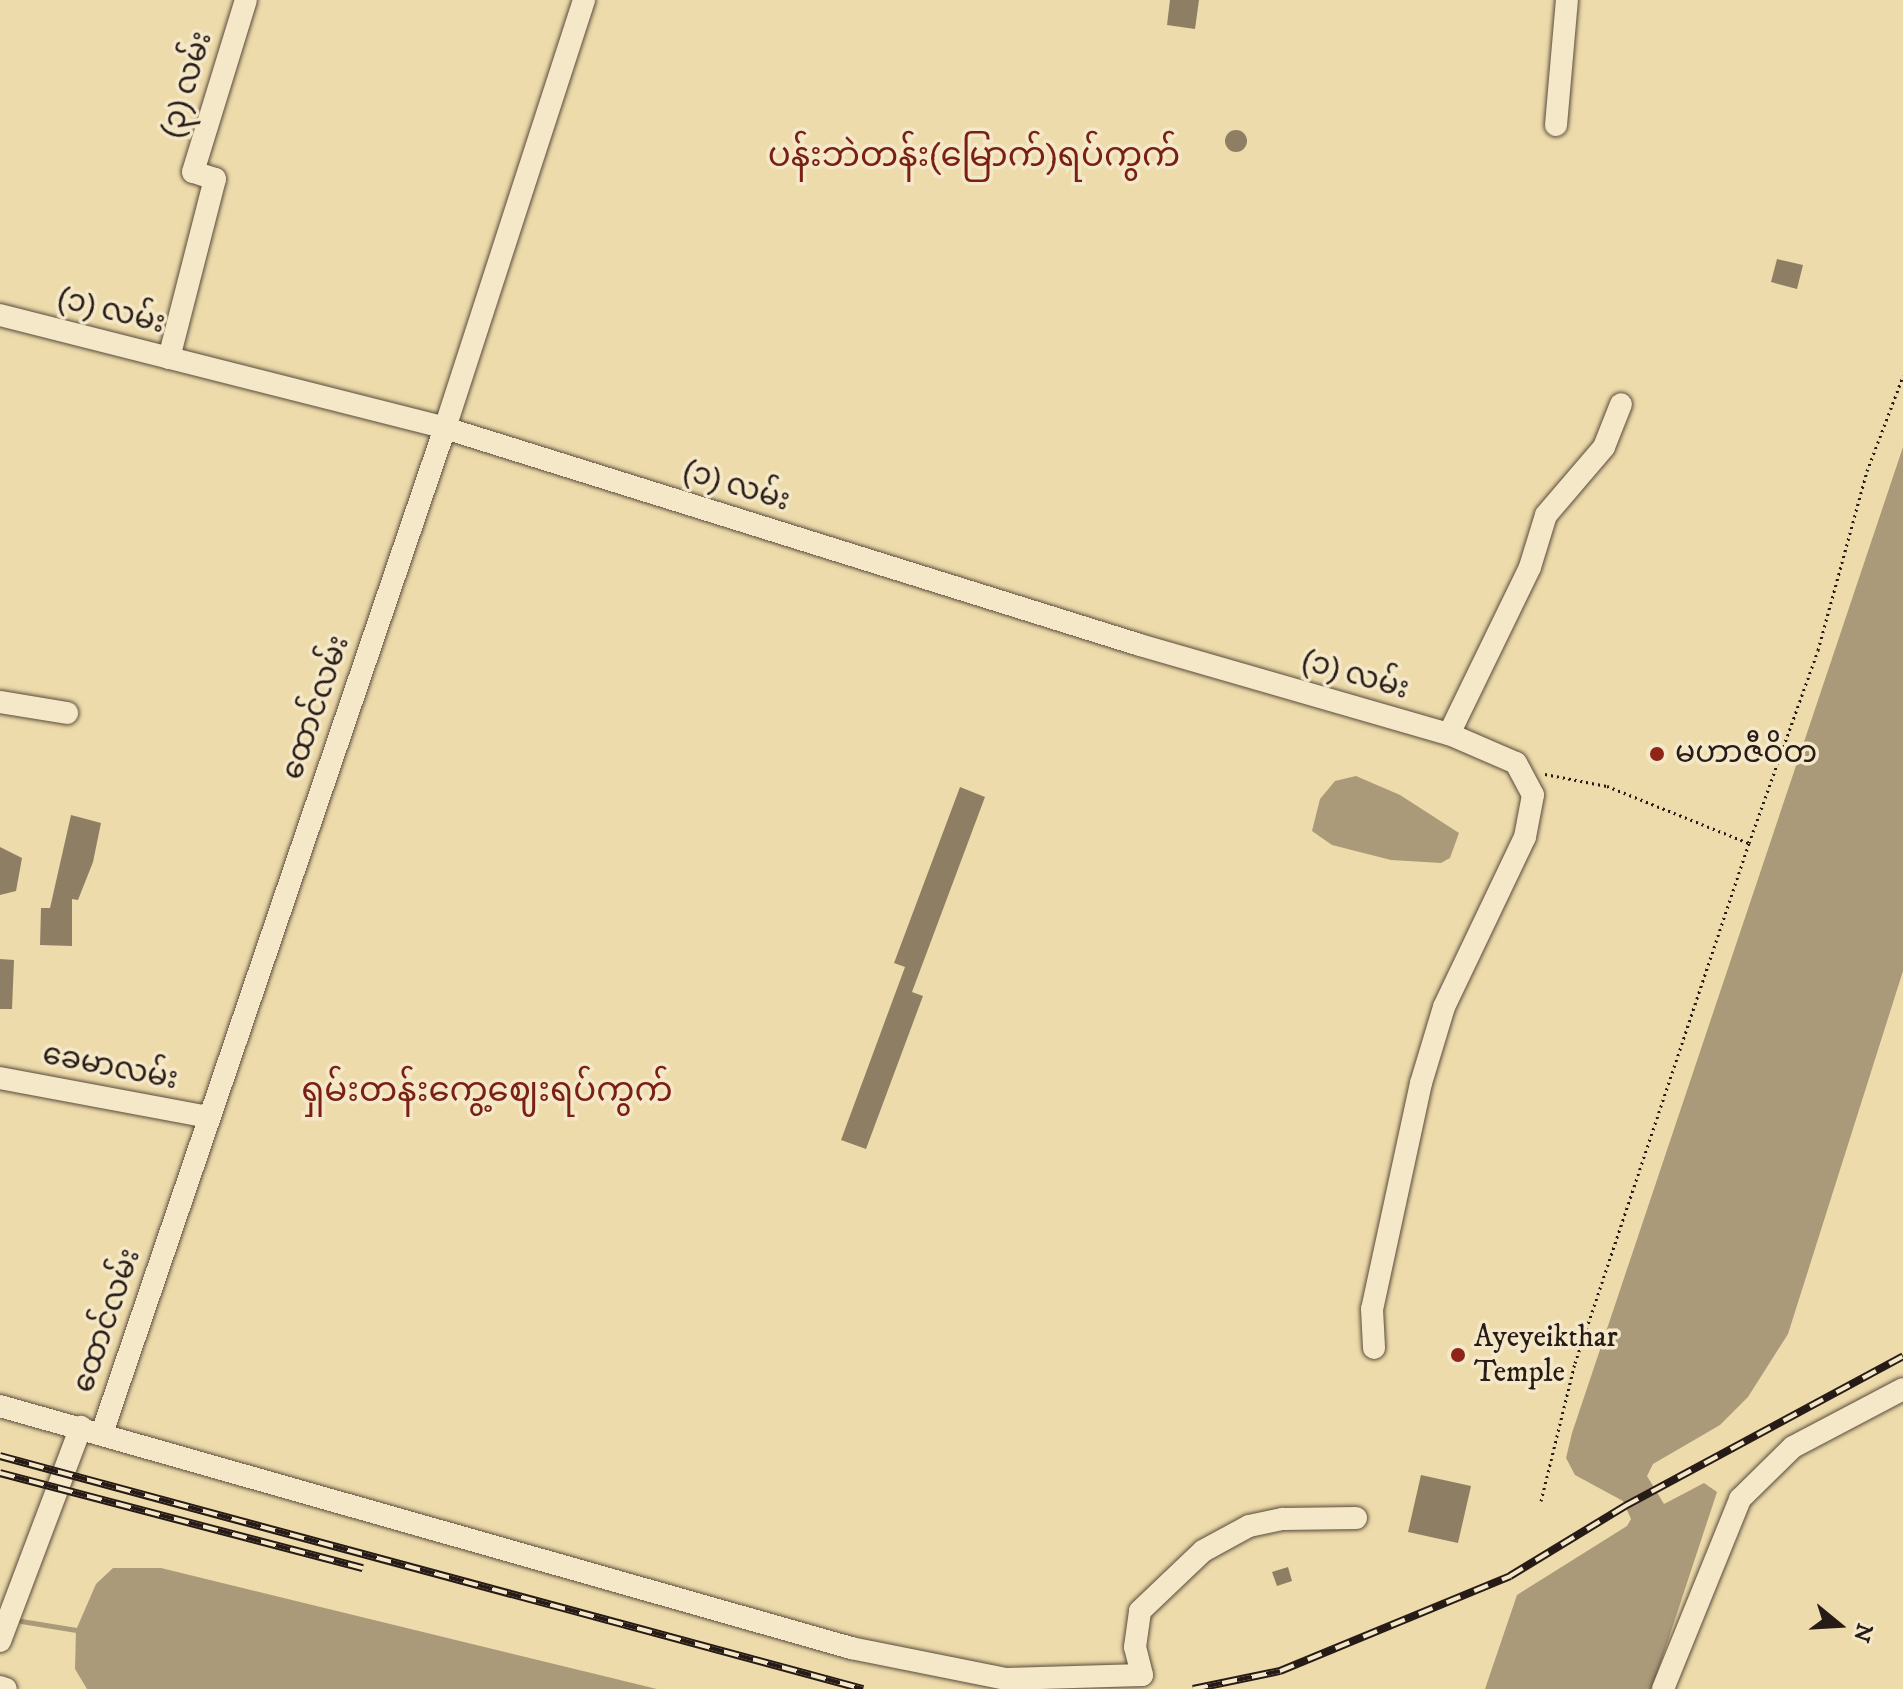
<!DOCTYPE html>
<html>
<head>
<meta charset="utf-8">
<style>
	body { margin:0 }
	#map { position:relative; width:1903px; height:1689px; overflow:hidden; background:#eedbab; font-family:"IM FELL DW Pica","Noto Sans Myanmar",serif }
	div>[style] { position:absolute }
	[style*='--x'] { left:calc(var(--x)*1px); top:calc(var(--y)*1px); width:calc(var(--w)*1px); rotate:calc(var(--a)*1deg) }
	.water>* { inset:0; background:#aa9a79 }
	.stream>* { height:5px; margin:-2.5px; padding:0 2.5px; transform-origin:2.5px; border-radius:2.5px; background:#aa9a79 }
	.building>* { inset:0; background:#8e7f64 }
	.round { border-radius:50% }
	.path>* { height:3px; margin-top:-1.5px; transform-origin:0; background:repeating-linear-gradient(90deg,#271b17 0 2px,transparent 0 6px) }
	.roads { filter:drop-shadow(0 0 2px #594b3c) drop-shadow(0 0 2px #594b3c) }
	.minor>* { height:22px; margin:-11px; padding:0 11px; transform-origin:11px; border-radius:11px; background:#f4e8c8 }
	.rail>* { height:8px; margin-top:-4px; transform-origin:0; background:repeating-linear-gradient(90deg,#f4e8c8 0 15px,#271b17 0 30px); box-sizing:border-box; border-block:2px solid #271b17 }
	.dots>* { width:22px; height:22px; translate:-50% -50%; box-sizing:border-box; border:4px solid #f4e8c8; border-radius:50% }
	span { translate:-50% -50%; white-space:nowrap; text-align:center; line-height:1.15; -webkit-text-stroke:7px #f4e8c8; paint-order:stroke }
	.street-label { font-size:30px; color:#271b17 }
	.poi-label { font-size:30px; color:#271b17 }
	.left { translate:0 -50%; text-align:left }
	.quarter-label { font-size:34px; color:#7a1f14 }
	.north { position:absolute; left:1799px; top:1585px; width:80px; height:80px; -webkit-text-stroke:6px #f4e8c8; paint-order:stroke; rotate:108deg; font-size:22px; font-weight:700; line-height:32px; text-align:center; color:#271b17 }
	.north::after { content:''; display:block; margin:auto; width:28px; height:36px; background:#271b17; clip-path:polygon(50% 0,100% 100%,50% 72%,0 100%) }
</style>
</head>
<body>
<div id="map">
	<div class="water">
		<i style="clip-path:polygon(1903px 447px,1903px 971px,1788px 1334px,1748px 1397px,1720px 1425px,1653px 1464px,1647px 1476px,1664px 1504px,1704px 1483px,1717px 1492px,1652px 1689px,1485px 1689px,1517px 1595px,1627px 1526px,1631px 1519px,1623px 1501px,1575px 1475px,1566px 1458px,1572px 1433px)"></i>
		<i style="clip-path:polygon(1356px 776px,1400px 795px,1459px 833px,1450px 858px,1441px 863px,1391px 860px,1332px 845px,1312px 831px,1320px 799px,1335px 781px)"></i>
		<i style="clip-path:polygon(113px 1568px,161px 1568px,657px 1689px,87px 1689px,75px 1669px,76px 1630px,96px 1584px)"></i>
	</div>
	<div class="stream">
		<i style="--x:21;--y:1621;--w:56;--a:9.3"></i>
	</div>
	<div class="building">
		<i style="clip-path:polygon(1170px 0,1199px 0,1195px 29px,1167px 25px)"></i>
		<i class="round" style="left:1225px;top:130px;width:22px;height:22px"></i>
		<i style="clip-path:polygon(1777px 259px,1803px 265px,1797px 289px,1771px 282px)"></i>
		<i style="clip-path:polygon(960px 787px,985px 797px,912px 992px,923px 996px,866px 1149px,841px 1140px,905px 967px,894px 963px)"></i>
		<i style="clip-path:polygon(71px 815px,101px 823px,93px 862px,78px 900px,72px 899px,72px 946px,40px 945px,41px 908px,50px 908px)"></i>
		<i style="clip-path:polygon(0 847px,22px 858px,16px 891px,0 895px)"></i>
		<i style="clip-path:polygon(0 959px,14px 960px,12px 1009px,0 1009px)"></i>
		<i class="round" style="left:1448px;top:1346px;width:20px;height:20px"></i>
		<i style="clip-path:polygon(1421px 1475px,1471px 1486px,1458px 1543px,1408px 1532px)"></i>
		<i style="clip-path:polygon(1288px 1567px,1292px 1581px,1277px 1586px,1272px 1572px)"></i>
	</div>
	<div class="path">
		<i style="--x:1545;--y:774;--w:63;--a:11"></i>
		<i style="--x:1607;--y:786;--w:153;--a:21.9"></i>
		<i style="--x:1749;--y:843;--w:205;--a:-70.3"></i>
		<i style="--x:1818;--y:650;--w:186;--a:-74.7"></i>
		<i style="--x:1867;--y:471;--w:102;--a:-69.2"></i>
		<i style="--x:1541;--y:1501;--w:142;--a:-76.2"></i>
		<i style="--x:1575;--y:1363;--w:548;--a:-71.5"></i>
	</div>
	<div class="roads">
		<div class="minor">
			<i style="--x:1556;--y:125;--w:125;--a:-85"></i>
			<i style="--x:0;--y:315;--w:459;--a:14.2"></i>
			<i style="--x:445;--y:428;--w:728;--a:17.34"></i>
			<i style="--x:1140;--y:645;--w:322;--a:16.1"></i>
			<i style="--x:1449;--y:734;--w:73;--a:23.4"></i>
			<i style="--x:1516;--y:763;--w:36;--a:62"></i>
			<i style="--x:1533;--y:795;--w:43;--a:100.8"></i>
			<i style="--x:1525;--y:837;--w:188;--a:115.5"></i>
			<i style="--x:1444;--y:1007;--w:79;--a:106.8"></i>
			<i style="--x:1421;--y:1083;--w:231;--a:102.2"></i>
			<i style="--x:1372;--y:1309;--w:39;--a:87"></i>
			<i style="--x:169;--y:358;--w:185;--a:-75.6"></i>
			<i style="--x:215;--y:179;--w:23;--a:-162"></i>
			<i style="--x:193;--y:172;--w:180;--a:-72.9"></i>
			<i style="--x:0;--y:702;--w:68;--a:9.3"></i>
			<i style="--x:1449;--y:734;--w:186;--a:-64.1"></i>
			<i style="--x:1530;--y:567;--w:54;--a:-72.9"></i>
			<i style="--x:1546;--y:515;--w:89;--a:-49.5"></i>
			<i style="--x:1604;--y:447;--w:46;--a:-68.4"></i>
			<i style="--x:0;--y:1078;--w:212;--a:10.6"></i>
			<i style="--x:0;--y:1406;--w:885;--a:15.87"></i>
			<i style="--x:851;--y:1648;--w:158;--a:11.3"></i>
			<i style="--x:1006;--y:1679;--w:136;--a:-1.7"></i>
			<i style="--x:1142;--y:1675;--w:29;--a:-104"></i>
			<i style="--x:1135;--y:1647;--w:36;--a:-82"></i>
			<i style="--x:1140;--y:1611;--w:87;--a:-43.6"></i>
			<i style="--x:1203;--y:1551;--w:52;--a:-28.5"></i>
			<i style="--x:1249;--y:1526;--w:35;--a:-12"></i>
			<i style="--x:1283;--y:1519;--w:73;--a:-0.8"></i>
			<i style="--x:102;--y:1433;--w:1062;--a:-71.16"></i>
			<i style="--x:445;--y:428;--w:450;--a:-72"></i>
			<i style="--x:0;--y:1641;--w:229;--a:-69.3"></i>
			<i style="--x:0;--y:1687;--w:6;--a:18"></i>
			<i style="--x:1663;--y:1689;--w:205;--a:-67.9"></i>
			<i style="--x:1740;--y:1499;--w:74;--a:-44.5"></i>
			<i style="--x:1793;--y:1447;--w:124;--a:-27.8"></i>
		</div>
	</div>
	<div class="rail">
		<i style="--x:0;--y:1456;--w:894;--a:15.11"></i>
		<i style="--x:0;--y:1473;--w:375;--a:14.7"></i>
		<i style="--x:1193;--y:1689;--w:89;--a:-11.7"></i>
		<i style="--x:1280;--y:1671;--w:249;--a:-22.4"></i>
		<i style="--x:1510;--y:1576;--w:135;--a:-31.3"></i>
		<i style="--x:1625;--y:1506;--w:316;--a:-28.3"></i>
	</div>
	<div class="dots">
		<i style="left:1657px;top:754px;background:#8f2418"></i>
		<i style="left:1458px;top:1355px;background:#8f2418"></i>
	</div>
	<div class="street-label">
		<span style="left:188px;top:85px;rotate:-73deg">(၃) လမ်း</span>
		<span style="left:111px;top:312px;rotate:14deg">(၁) လမ်း</span>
		<span style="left:736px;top:487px;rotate:17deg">(၁) လမ်း</span>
		<span style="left:1355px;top:676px;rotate:16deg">(၁) လမ်း</span>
		<span style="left:317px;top:708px;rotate:-71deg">ထောင်လမ်း</span>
		<span style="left:110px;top:1068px;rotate:11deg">ခေမာလမ်း</span>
		<span style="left:108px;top:1321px;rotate:-71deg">ထောင်လမ်း</span>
	</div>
	<div class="poi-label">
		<span class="left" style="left:1675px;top:754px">မဟာဇီဝိတ</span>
		<span class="left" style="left:1474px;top:1355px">Ayeyeikthar<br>Temple</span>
	</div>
	<div class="quarter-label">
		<span style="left:974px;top:157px">ပန်းဘဲတန်း(မြောက်)ရပ်ကွက်</span>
		<span style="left:487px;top:1092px">ရှမ်းတန်းကွေ့ဈေးရပ်ကွက်</span>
	</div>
	<div class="north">N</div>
</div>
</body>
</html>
